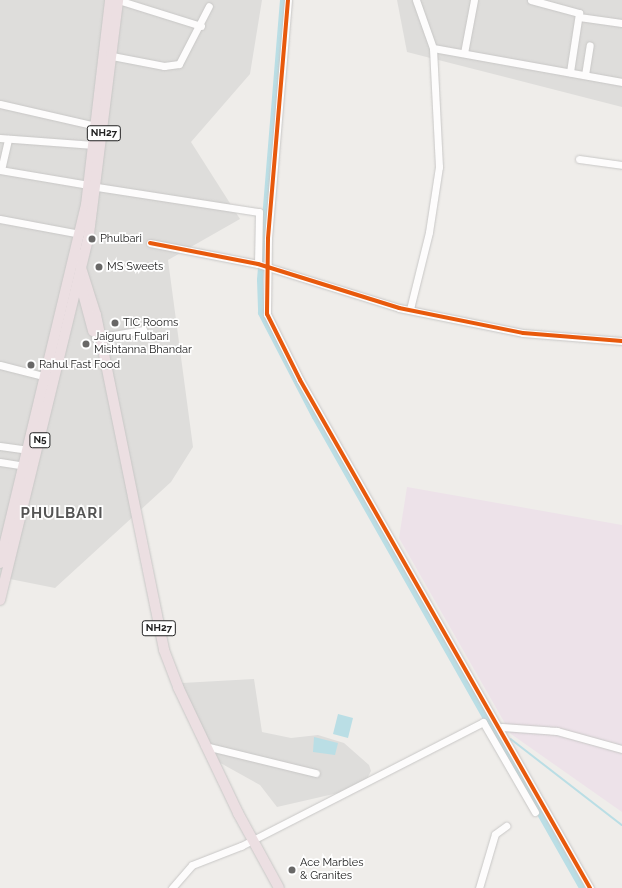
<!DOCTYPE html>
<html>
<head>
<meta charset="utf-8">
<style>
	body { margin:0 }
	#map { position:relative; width:622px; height:888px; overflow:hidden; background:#efedea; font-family:Raleway,sans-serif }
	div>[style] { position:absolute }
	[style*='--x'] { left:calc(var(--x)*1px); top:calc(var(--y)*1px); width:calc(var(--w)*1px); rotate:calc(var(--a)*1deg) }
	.residential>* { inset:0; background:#dedddb }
	.industrial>* { inset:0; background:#ede2e9 }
	.water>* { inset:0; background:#badee5 }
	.stream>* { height:1.5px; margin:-0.75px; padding:0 0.75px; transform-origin:0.75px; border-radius:0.75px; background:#badee5 }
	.canal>* { height:6px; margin:-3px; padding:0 3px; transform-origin:3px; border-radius:3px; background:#badee5 }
	.roads { filter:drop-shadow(0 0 1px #c8c7c6) drop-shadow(0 0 1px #c8c7c6) }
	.minor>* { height:7px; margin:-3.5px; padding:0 3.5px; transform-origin:3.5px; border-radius:3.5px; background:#fdfcfc }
	.highway>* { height:10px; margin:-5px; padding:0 5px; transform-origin:5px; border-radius:5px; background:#ecdfe2 }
	.cycleway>* { height:4px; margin:-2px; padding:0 2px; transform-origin:2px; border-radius:2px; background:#e8590c }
	.dots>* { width:11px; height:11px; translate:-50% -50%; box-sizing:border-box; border:2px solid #fff; border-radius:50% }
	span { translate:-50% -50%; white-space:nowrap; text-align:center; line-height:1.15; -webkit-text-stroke:3.5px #fff; paint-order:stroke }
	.shield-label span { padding:1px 3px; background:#fff; border:1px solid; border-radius:3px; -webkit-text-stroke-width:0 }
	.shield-label { font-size:10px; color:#212121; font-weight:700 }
	.poi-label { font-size:11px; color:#212121 }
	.left { translate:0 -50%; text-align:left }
	.district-label { font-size:15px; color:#545454; font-weight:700; letter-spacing:1px }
</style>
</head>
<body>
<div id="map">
	<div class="residential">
		<i style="clip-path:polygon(0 0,262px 0,250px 74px,191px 142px,240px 219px,168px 260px,193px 447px,171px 482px,55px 588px,0 577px)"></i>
		<i style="clip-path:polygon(397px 0,622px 0,622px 107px,407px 52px)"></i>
		<i style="clip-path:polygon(254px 679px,262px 732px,291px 738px,318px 735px,344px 743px,369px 765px,371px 771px,367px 779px,338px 793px,277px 807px,260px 785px,215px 760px,182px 683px)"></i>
	</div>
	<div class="industrial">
		<i style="clip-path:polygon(407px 487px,622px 525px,622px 812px,511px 734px,399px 538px)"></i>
	</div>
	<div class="water">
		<i style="clip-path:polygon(338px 714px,353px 718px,348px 738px,333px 734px)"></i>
		<i style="clip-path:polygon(314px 737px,338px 743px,335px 755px,313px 752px)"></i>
	</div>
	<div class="stream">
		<i style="--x:511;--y:739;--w:140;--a:37.8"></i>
	</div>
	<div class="canal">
		<i style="--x:283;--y:0;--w:281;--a:94.7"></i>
		<i style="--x:260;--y:280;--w:33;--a:88"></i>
		<i style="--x:261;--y:313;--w:117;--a:62.6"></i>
		<i style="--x:315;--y:417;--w:541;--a:60.45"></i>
	</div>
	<div class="roads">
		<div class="minor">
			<i style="--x:118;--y:0;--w:87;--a:17.4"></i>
			<i style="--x:288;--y:0;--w:240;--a:94.8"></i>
			<i style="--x:268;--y:239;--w:75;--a:90.8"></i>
			<i style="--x:267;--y:314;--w:74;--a:63.4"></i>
			<i style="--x:300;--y:380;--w:585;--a:60.28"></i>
			<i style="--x:416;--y:0;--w:51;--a:70.5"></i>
			<i style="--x:433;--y:48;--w:192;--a:10.2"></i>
			<i style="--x:531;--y:0;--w:50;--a:15.2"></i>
			<i style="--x:579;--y:13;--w:60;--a:98.7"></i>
			<i style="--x:579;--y:17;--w:43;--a:7.9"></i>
			<i style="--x:464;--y:53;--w:54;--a:-79.3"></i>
			<i style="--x:112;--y:56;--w:53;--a:10.9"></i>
			<i style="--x:164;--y:66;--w:15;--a:-8"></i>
			<i style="--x:179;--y:64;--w:65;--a:-62.7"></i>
			<i style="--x:585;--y:75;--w:30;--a:-81"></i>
			<i style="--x:0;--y:104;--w:98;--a:12.9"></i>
			<i style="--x:0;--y:138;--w:94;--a:4.3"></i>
			<i style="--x:579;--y:159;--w:43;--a:7.9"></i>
			<i style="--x:0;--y:170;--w:90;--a:9.6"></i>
			<i style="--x:1;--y:170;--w:32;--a:-77"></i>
			<i style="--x:97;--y:187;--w:164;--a:8.8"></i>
			<i style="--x:259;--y:212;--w:52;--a:91.1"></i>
			<i style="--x:0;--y:219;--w:81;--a:10.6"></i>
			<i style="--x:150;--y:243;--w:110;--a:11"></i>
			<i style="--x:258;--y:264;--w:148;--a:17.3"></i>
			<i style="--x:399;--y:308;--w:126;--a:11.4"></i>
			<i style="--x:523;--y:333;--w:99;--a:4.6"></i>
			<i style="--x:410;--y:309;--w:79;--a:-76.1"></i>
			<i style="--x:429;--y:232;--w:66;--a:-81.3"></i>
			<i style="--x:439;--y:167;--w:119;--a:-92.9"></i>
			<i style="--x:95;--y:338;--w:49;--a:-9.5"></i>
			<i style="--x:0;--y:365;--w:49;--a:14.3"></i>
			<i style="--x:0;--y:446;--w:29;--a:8"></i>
			<i style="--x:0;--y:462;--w:25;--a:9"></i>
			<i style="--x:502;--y:727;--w:55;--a:4.2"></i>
			<i style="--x:557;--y:731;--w:67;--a:15.5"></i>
			<i style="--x:205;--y:746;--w:114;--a:13.7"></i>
			<i style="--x:172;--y:888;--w:30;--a:-49"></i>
			<i style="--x:192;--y:865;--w:53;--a:-21.2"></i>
			<i style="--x:241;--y:846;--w:272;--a:-27.1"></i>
			<i style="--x:483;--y:722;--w:104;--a:60"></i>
			<i style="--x:479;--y:888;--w:56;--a:-73.5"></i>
			<i style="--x:495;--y:834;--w:14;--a:-36"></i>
		</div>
		<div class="highway">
			<i style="--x:76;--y:252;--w:66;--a:72.4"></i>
			<i style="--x:96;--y:315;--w:342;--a:78.5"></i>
			<i style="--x:164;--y:650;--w:40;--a:69"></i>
			<i style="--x:178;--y:687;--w:140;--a:64.5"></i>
			<i style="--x:238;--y:813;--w:85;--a:61.3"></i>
			<i style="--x:80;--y:282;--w:51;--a:75.1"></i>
			<i style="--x:0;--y:563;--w:368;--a:-76.5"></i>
			<i style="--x:86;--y:205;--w:206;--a:-83.3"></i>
			<i style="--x:0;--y:600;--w:377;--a:-76.3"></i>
			<i style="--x:89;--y:234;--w:236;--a:-82.9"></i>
		</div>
	</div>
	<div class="cycleway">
		<i style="--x:288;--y:0;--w:240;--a:94.8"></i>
		<i style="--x:268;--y:239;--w:75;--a:90.8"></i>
		<i style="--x:267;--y:314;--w:74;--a:63.4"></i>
		<i style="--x:300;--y:380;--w:585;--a:60.28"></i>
		<i style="--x:150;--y:243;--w:110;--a:11"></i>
		<i style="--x:258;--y:264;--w:148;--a:17.3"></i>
		<i style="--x:399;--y:308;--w:126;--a:11.4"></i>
		<i style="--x:523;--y:333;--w:99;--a:4.6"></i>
	</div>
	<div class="dots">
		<i style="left:92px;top:239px;background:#696867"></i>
		<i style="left:99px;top:267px;background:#696867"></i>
		<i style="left:115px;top:323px;background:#696867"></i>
		<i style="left:86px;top:344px;background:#696867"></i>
		<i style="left:31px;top:365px;background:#696867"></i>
		<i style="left:292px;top:870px;background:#696867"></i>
	</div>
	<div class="shield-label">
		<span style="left:104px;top:133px">NH27</span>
		<span style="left:40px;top:440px">N5</span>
		<span style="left:159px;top:628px">NH27</span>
	</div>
	<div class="poi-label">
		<span class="left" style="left:100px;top:239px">Phulbari</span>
		<span class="left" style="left:107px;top:267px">MS Sweets</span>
		<span class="left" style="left:123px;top:323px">TIC Rooms</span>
		<span class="left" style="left:94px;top:344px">Jaiguru Fulbari<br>Mishtanna Bhandar</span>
		<span class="left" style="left:39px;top:365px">Rahul Fast Food</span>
		<span class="left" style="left:300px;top:870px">Ace Marbles<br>&amp; Granites</span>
	</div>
	<div class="district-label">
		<span style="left:62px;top:514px">PHULBARI</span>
	</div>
</div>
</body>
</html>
